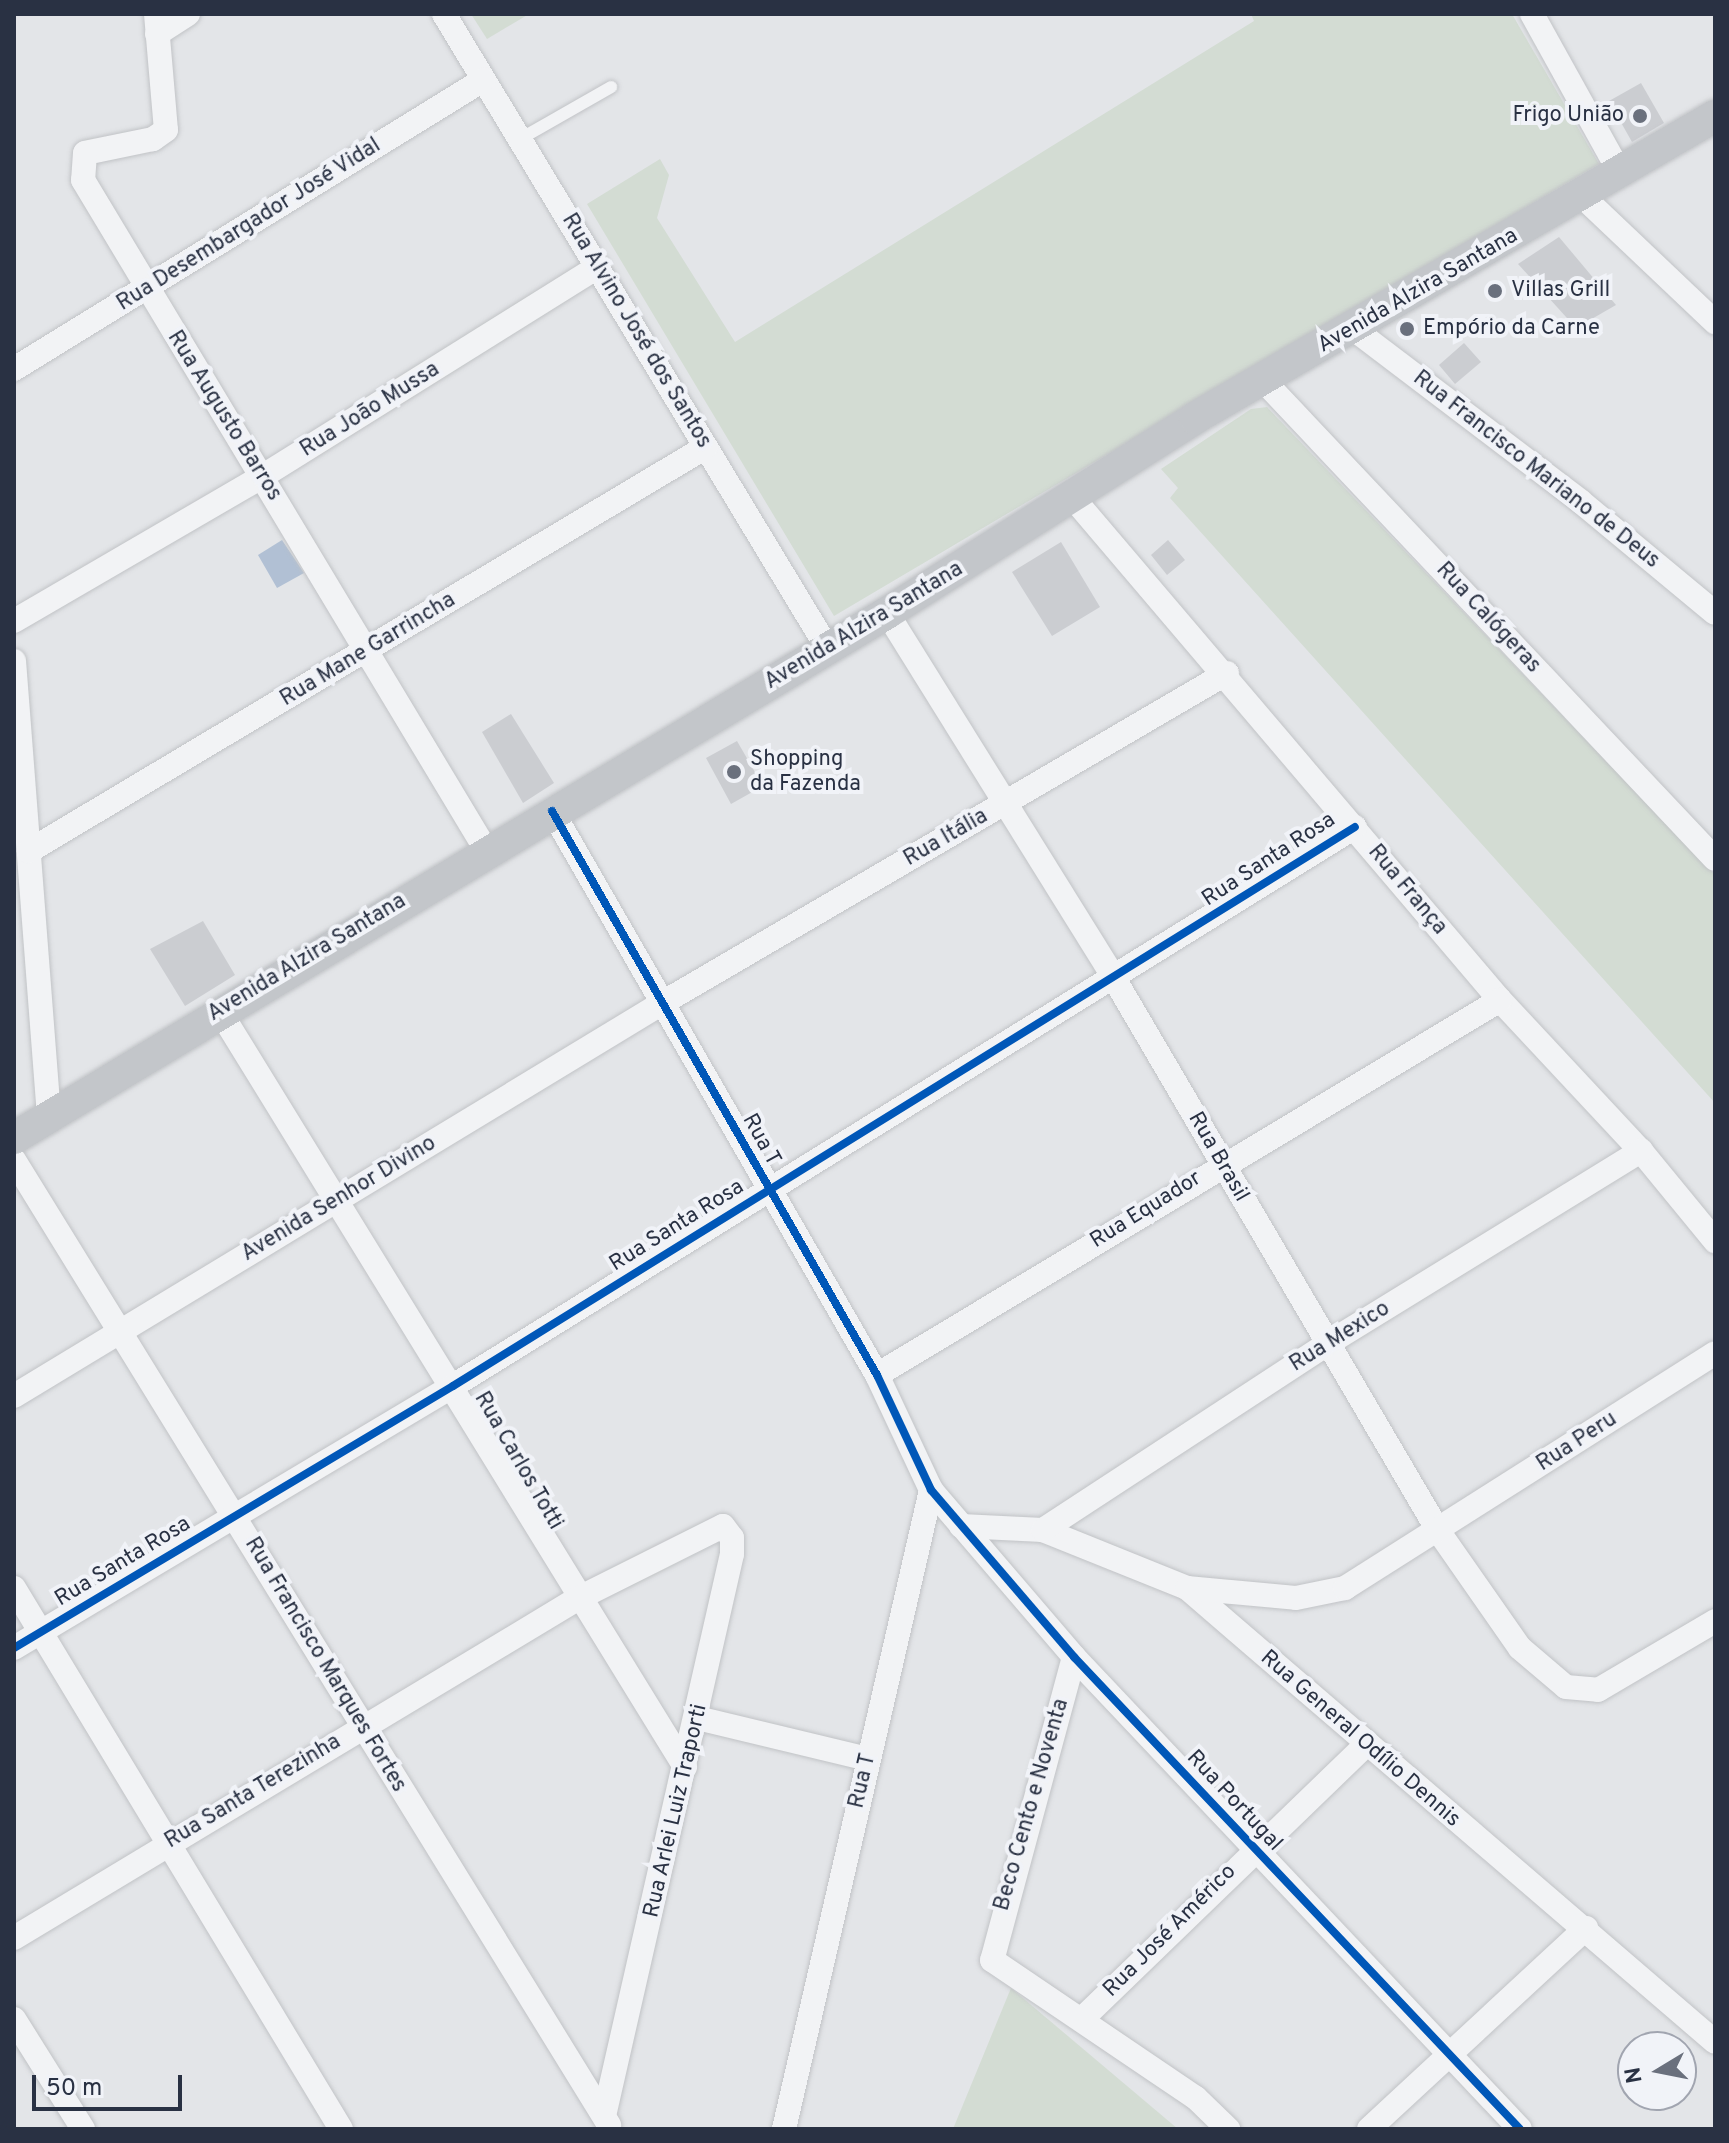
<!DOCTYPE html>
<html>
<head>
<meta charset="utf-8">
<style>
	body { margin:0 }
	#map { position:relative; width:1729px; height:2143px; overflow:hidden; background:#e3e5e8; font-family:Overpass,sans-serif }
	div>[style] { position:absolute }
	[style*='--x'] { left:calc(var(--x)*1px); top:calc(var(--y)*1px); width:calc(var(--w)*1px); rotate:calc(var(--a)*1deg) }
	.green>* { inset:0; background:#d3dcd3 }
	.water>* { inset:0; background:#b1c0d4 }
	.building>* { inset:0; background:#cbcdd1 }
	.roads { filter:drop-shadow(0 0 2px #c1c3c6) drop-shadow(0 0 2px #c1c3c6) }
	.lane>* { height:12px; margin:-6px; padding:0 6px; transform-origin:6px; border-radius:6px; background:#f2f3f5 }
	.street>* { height:24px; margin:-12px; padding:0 12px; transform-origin:12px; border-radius:12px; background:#f2f3f5 }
	.secondary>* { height:32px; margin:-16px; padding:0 16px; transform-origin:16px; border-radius:16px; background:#c3c6ca }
	.cycleway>* { height:8px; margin:-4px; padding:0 4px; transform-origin:4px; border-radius:4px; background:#0057b8 }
	.dots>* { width:22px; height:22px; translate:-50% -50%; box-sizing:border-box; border:4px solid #f1f3f8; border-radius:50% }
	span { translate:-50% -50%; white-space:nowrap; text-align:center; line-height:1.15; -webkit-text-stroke:8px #f1f3f8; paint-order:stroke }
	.poi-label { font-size:22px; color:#293143 }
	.right { translate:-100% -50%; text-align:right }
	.left { translate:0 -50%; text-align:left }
	.street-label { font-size:22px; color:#293143 }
	.frame { position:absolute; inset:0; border:16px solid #293143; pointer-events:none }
	.north { position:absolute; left:1617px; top:2031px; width:80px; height:80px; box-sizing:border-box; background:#f1f3f8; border:2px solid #a1a5b0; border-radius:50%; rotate:260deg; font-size:22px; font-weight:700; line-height:32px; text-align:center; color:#293143 }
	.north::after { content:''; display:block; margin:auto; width:28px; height:36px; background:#6a707d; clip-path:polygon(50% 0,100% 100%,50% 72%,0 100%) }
	.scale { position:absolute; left:32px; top:2075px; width:150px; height:36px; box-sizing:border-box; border:4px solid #293143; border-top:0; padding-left:10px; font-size:24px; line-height:28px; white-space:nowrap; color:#293143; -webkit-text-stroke:6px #f1f3f8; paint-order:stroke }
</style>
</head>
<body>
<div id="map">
	<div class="green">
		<i style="clip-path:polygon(471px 14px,529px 14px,487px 39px)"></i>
		<i style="clip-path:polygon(1251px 14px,1512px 14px,1599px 164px,834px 616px,587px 204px,660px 159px,669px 175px,657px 218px,735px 342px,1254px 21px)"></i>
		<i style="clip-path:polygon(1267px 407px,1715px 875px,1715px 1103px,1170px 498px,1178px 488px,1161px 469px,1251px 409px)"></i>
		<i style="clip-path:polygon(1011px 1988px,1178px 2129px,953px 2129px)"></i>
	</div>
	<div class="water">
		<i style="clip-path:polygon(282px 540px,304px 573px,277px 588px,258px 555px)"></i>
	</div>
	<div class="building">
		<i style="clip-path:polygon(1641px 83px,1664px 123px,1632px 142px,1609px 101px)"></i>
		<i style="clip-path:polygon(1559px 237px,1616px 305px,1576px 328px,1518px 264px)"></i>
		<i style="clip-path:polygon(1464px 343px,1481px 362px,1455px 384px,1439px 365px)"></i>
		<i style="clip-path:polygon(1168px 540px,1185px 560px,1167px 575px,1151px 555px)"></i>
		<i style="clip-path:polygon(1061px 542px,1100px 607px,1052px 636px,1012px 572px)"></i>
		<i style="clip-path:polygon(511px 714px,554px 783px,523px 803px,482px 732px)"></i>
		<i style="clip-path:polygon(737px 741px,763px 786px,731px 804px,706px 758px)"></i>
		<i style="clip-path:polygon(203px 921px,235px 975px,185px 1006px,150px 949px)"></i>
	</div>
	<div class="roads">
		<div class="lane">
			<i style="--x:520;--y:139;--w:105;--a:-29.7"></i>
		</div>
		<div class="street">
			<i style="--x:156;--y:14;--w:116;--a:85.1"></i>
			<i style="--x:166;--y:130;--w:16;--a:145"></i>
			<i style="--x:153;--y:139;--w:69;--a:168.4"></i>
			<i style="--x:85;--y:153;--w:27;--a:94"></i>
			<i style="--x:83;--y:180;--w:782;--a:58.97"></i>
			<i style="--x:444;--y:14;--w:742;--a:58.84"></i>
			<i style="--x:1532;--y:14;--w:182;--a:61"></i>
			<i style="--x:157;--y:34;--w:37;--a:-33"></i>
			<i style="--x:1581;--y:195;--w:185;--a:43.5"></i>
			<i style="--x:1355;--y:330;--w:283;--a:37.2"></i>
			<i style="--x:1580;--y:501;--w:175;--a:39.7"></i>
			<i style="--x:14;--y:369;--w:551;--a:-31.64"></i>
			<i style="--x:1261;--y:378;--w:661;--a:46.65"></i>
			<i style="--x:1073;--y:498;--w:659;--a:49.62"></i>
			<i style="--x:1500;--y:1000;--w:207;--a:47"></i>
			<i style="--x:1641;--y:1151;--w:117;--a:50.6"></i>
			<i style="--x:887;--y:613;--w:432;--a:58.1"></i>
			<i style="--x:1115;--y:980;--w:640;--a:59.59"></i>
			<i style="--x:1439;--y:1532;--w:141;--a:55.1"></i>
			<i style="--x:1520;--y:1648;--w:60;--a:40.3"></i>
			<i style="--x:1566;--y:1687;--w:32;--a:5"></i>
			<i style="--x:1598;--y:1690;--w:136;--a:-30.5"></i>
			<i style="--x:14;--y:621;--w:288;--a:-30.2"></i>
			<i style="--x:263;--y:476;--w:395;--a:-32"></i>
			<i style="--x:14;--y:661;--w:455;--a:85.6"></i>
			<i style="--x:552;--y:811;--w:651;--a:60.05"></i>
			<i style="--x:877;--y:1375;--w:127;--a:64.8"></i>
			<i style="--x:931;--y:1490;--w:220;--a:49.4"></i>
			<i style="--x:1074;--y:1657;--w:649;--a:46.62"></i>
			<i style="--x:29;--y:851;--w:788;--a:-30.83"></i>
			<i style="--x:219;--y:1010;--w:889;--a:58.38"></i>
			<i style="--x:14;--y:1160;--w:1134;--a:58.34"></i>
			<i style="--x:877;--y:1375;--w:727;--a:-31.04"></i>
			<i style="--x:14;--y:1396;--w:760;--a:-31.22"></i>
			<i style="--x:664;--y:1002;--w:652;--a:-30.3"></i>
			<i style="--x:961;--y:1526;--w:82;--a:2.8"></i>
			<i style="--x:1043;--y:1530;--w:155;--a:21.9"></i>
			<i style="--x:1187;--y:1588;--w:696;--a:40.69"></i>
			<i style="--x:1043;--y:1530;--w:339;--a:-33.2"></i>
			<i style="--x:1327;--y:1344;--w:369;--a:-31.6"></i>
			<i style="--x:14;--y:1588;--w:632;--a:58.85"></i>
			<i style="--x:1187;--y:1588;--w:109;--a:5.2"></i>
			<i style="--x:1296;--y:1598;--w:50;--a:-11.5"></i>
			<i style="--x:1345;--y:1588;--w:438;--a:-32.4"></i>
			<i style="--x:14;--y:1648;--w:511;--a:-30.83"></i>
			<i style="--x:453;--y:1386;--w:1061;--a:-31.79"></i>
			<i style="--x:1074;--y:1657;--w:314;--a:105.1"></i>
			<i style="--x:992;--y:1960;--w:246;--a:34.1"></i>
			<i style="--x:1196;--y:2098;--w:45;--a:44.1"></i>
			<i style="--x:697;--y:1718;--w:176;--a:13.5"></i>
			<i style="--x:14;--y:1938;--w:657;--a:-31.05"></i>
			<i style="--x:577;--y:1599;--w:163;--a:-26.6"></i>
			<i style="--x:723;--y:1526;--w:15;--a:53"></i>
			<i style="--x:732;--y:1538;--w:16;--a:90"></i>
			<i style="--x:732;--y:1554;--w:576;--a:102.83"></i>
			<i style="--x:14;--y:2019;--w:130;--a:57.9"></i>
			<i style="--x:1082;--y:2019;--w:392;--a:-44"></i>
			<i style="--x:784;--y:2129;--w:656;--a:-77.04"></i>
			<i style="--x:1369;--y:2129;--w:296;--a:-42.8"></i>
		</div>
		<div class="secondary">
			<i style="--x:14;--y:1138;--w:1019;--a:-31.02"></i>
			<i style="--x:887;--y:613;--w:365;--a:-32.3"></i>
			<i style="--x:1195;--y:418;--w:601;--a:-30.15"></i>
		</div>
	</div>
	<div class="cycleway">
		<i style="--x:552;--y:811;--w:651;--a:60.05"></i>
		<i style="--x:877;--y:1375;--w:127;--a:64.8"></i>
		<i style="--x:931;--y:1490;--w:220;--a:49.4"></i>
		<i style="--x:1074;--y:1657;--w:649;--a:46.62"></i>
		<i style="--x:14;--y:1648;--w:511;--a:-30.83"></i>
		<i style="--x:453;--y:1386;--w:1061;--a:-31.79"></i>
	</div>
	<div class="dots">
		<i style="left:1640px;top:116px;background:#6a707d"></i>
		<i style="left:1495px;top:291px;background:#6a707d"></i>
		<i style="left:1407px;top:329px;background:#6a707d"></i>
		<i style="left:734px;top:772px;background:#6a707d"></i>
	</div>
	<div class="poi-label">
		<span class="right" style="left:1624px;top:116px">Frigo União</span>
		<span class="left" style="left:1511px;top:291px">Villas Grill</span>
		<span class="left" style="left:1423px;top:329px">Empório da Carne</span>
		<span class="left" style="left:750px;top:772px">Shopping<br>da Fazenda</span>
	</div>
	<div class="street-label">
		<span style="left:249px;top:225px;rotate:-32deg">Rua Desembargador José Vidal</span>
		<span style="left:1418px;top:291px;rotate:-30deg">Avenida Alzira Santana</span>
		<span style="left:636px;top:331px;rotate:59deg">Rua Alvino José dos Santos</span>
		<span style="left:370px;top:410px;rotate:-32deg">Rua João Mussa</span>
		<span style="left:224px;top:416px;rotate:58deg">Rua Augusto Barros</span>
		<span style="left:1536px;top:470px;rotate:38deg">Rua Francisco Mariano de Deus</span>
		<span style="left:1488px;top:618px;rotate:47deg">Rua Calógeras</span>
		<span style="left:864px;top:626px;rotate:-31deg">Avenida Alzira Santana</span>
		<span style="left:368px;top:650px;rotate:-31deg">Rua Mane Garrincha</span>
		<span style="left:946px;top:838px;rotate:-30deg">Rua Itália</span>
		<span style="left:1269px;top:860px;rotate:-33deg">Rua Santa Rosa</span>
		<span style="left:1407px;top:890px;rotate:50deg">Rua França</span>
		<span style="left:307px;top:958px;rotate:-31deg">Avenida Alzira Santana</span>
		<span style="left:761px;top:1140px;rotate:61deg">Rua T</span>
		<span style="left:1218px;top:1157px;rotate:60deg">Rua Brasil</span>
		<span style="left:339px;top:1199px;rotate:-31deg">Avenida Senhor Divino</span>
		<span style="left:1146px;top:1210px;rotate:-32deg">Rua Equador</span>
		<span style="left:677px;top:1226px;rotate:-32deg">Rua Santa Rosa</span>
		<span style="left:1340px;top:1337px;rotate:-32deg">Rua Mexico</span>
		<span style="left:1577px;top:1442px;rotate:-33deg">Rua Peru</span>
		<span style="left:518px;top:1461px;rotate:60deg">Rua Carlos Totti</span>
		<span style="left:123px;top:1562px;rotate:-31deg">Rua Santa Rosa</span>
		<span style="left:325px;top:1665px;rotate:59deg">Rua Francisco Marques Fortes</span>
		<span style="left:1360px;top:1739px;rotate:41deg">Rua General Odílio Dennis</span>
		<span style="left:863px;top:1781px;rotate:-77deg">Rua T</span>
		<span style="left:253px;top:1792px;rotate:-31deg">Rua Santa Terezinha</span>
		<span style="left:1234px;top:1801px;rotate:47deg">Rua Portugal</span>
		<span style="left:1032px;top:1805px;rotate:-74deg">Beco Cento e Noventa</span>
		<span style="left:676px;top:1811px;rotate:-77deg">Rua Arlei Luiz Traporti</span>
		<span style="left:1170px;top:1931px;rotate:-45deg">Rua José Américo</span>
	</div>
	<div class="frame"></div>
	<div class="north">N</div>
	<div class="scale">50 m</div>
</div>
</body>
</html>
